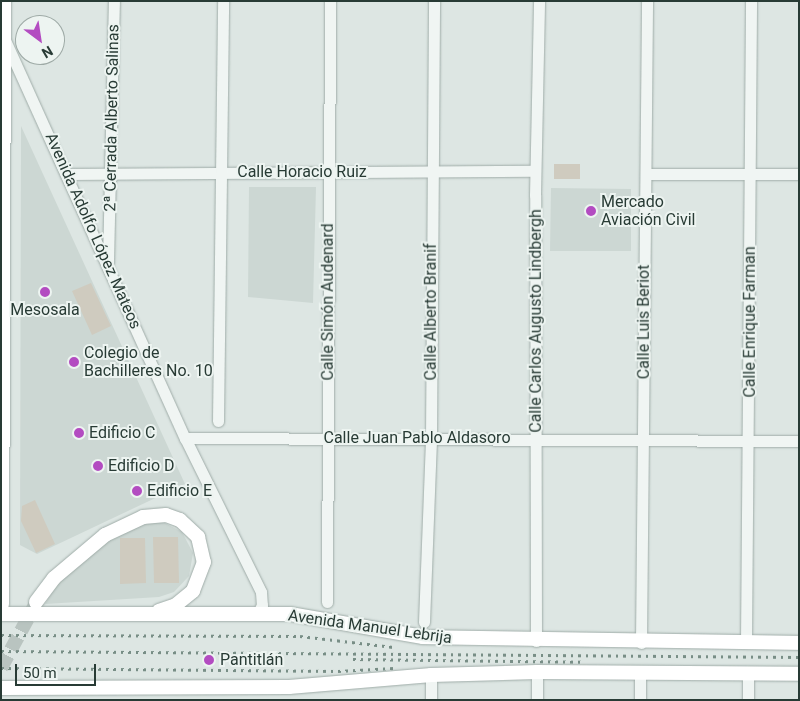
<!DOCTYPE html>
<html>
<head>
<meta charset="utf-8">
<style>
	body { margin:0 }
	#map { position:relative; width:800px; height:701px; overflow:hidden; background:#dde6e3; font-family:Roboto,sans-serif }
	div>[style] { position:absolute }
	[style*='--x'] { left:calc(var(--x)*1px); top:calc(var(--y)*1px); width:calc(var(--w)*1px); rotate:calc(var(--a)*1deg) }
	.built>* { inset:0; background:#ccd7d3 }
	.green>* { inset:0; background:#cfcbbf }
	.major-tunnel>* { height:14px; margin-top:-7px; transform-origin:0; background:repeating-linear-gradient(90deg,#b9c4c0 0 14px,transparent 0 21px) }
	.roads { filter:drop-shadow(0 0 1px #9faca8) drop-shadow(0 0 1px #9faca8) }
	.minor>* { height:11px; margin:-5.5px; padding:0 5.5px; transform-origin:5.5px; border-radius:5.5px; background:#f0f5f3 }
	.major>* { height:14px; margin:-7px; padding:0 7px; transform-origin:7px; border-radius:7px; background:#fff }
	.rail>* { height:3px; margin-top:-1.5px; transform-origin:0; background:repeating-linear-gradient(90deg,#788e86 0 2.5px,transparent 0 7.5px) }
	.dots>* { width:14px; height:14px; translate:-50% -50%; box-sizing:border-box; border:2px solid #edf4f1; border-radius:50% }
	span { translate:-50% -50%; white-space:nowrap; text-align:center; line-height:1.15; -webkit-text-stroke:4px #edf4f1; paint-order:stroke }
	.street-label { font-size:16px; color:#283b35 }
	.poi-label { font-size:16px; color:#283b35 }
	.left { translate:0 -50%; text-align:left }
	.frame { position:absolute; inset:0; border:2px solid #283b35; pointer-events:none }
	.north { position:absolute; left:15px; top:15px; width:50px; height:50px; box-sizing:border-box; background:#edf4f1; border:1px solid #9eaaa6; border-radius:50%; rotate:149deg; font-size:14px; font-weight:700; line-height:20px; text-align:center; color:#283b35 }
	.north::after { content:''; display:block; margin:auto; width:18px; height:22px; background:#b34cc1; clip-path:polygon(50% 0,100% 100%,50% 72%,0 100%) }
	.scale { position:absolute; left:15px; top:664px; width:81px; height:22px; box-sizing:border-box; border:2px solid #283b35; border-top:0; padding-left:6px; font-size:15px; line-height:18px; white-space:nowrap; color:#283b35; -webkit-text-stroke:4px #edf4f1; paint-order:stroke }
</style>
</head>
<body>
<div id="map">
	<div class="built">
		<i style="clip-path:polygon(21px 126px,185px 484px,37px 554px,20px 545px)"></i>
		<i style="clip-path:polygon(249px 187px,316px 187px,313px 303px,248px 297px)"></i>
		<i style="clip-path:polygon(551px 188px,631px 189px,631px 251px,550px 251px)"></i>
		<i style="clip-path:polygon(161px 521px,182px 532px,193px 553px,189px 576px,174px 592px,159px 597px,45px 604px,59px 581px,94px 549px,129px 527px)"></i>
	</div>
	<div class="green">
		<i style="clip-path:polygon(554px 164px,580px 164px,580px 179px,554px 179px)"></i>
		<i style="clip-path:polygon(91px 283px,111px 326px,92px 335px,72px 291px)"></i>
		<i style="clip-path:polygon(35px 500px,55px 544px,36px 553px,21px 521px,22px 506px)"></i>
		<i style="clip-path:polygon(153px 537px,178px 537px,179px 583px,154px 583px)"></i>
		<i style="clip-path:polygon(120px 538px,145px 538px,146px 583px,120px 584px)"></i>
	</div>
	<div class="major-tunnel">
		<i style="--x:1;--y:668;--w:72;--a:-61.6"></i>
	</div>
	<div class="roads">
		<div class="minor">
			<i style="--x:5;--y:40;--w:437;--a:65.7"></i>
			<i style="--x:185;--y:438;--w:172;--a:63.7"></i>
			<i style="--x:261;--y:592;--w:13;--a:86"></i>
			<i style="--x:262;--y:605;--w:11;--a:117"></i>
			<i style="--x:68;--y:174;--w:467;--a:-0.4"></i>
			<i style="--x:646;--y:174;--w:153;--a:0"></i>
			<i style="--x:108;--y:262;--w:261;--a:-88.7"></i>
			<i style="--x:218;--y:421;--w:420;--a:-89.3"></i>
			<i style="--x:185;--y:438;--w:614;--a:0.28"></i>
			<i style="--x:327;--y:602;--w:601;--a:-89.71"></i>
			<i style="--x:424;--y:622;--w:183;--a:-87.8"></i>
			<i style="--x:431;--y:439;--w:438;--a:-89.6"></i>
			<i style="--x:536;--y:641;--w:446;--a:-90.1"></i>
			<i style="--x:535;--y:195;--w:194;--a:-88.8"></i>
			<i style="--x:641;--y:643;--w:642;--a:-89.46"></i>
			<i style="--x:746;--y:643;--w:642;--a:-89.55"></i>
			<i style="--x:431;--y:700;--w:25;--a:-90"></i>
			<i style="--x:537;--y:700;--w:28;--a:-90"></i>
			<i style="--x:640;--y:700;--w:28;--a:-90"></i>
			<i style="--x:748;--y:700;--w:27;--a:-90"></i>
		</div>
		<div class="major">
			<i style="--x:36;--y:602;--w:30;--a:-53"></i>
			<i style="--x:54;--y:578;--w:67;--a:-40.1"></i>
			<i style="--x:105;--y:535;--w:42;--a:-25.3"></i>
			<i style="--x:143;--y:517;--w:23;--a:-5"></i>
			<i style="--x:166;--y:515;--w:15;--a:20"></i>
			<i style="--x:180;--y:520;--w:25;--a:43"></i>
			<i style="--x:198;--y:537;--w:26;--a:77"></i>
			<i style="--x:204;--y:562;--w:31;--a:111"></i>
			<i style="--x:193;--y:591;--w:22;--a:141"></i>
			<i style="--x:176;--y:605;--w:18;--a:161"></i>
			<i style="--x:2;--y:604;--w:603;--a:-89.81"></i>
			<i style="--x:1;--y:614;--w:289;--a:0"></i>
			<i style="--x:290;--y:614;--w:135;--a:9.8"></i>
			<i style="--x:423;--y:637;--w:376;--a:0.9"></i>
			<i style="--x:1;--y:688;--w:288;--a:-0.2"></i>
			<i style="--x:289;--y:687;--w:143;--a:-4.8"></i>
			<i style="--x:431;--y:675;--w:106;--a:-1.6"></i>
			<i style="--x:537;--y:672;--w:262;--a:0.4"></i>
		</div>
	</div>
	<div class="rail">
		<i style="--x:1;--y:635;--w:299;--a:0.2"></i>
		<i style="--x:300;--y:636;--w:94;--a:6.7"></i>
		<i style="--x:1;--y:651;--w:798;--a:0.43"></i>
		<i style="--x:353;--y:659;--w:232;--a:0.7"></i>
		<i style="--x:1;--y:668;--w:337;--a:0.5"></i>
		<i style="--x:338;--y:671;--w:56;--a:-3.1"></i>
	</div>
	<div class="dots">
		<i style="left:591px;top:211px;background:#b34cc1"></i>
		<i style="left:45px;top:292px;background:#b34cc1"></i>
		<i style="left:74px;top:362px;background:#b34cc1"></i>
		<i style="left:79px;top:433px;background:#b34cc1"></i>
		<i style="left:98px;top:466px;background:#b34cc1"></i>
		<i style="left:137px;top:491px;background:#b34cc1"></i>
		<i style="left:209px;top:660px;background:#b34cc1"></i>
	</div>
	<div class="street-label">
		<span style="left:112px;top:118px;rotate:-89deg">2ª Cerrada Alberto Salinas</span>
		<span style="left:302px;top:172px">Calle Horacio Ruiz</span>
		<span style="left:93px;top:231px;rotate:66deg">Avenida Adolfo López Mateos</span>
		<span style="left:328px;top:302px;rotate:-90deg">Calle Simón Audenard</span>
		<span style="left:431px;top:312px;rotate:-90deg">Calle Alberto Branif</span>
		<span style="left:536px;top:321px;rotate:-90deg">Calle Carlos Augusto Lindbergh</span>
		<span style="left:644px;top:322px;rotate:-90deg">Calle Luis Beriot</span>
		<span style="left:750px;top:322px;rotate:-90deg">Calle Enrique Farman</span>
		<span style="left:417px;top:438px">Calle Juan Pablo Aldasoro</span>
		<span style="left:370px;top:627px;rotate:8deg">Avenida Manuel Lebrija</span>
	</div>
	<div class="poi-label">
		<span class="left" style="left:601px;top:211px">Mercado<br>Aviación Civil</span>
		<span style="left:45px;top:310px">Mesosala</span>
		<span class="left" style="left:84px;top:362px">Colegio de<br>Bachilleres No. 10</span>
		<span class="left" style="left:89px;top:433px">Edificio C</span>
		<span class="left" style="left:108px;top:466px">Edificio D</span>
		<span class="left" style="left:147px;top:491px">Edificio E</span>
		<span class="left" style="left:220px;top:660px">Pantitlán</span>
	</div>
	<div class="frame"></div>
	<div class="north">N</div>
	<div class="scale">50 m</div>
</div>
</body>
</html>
